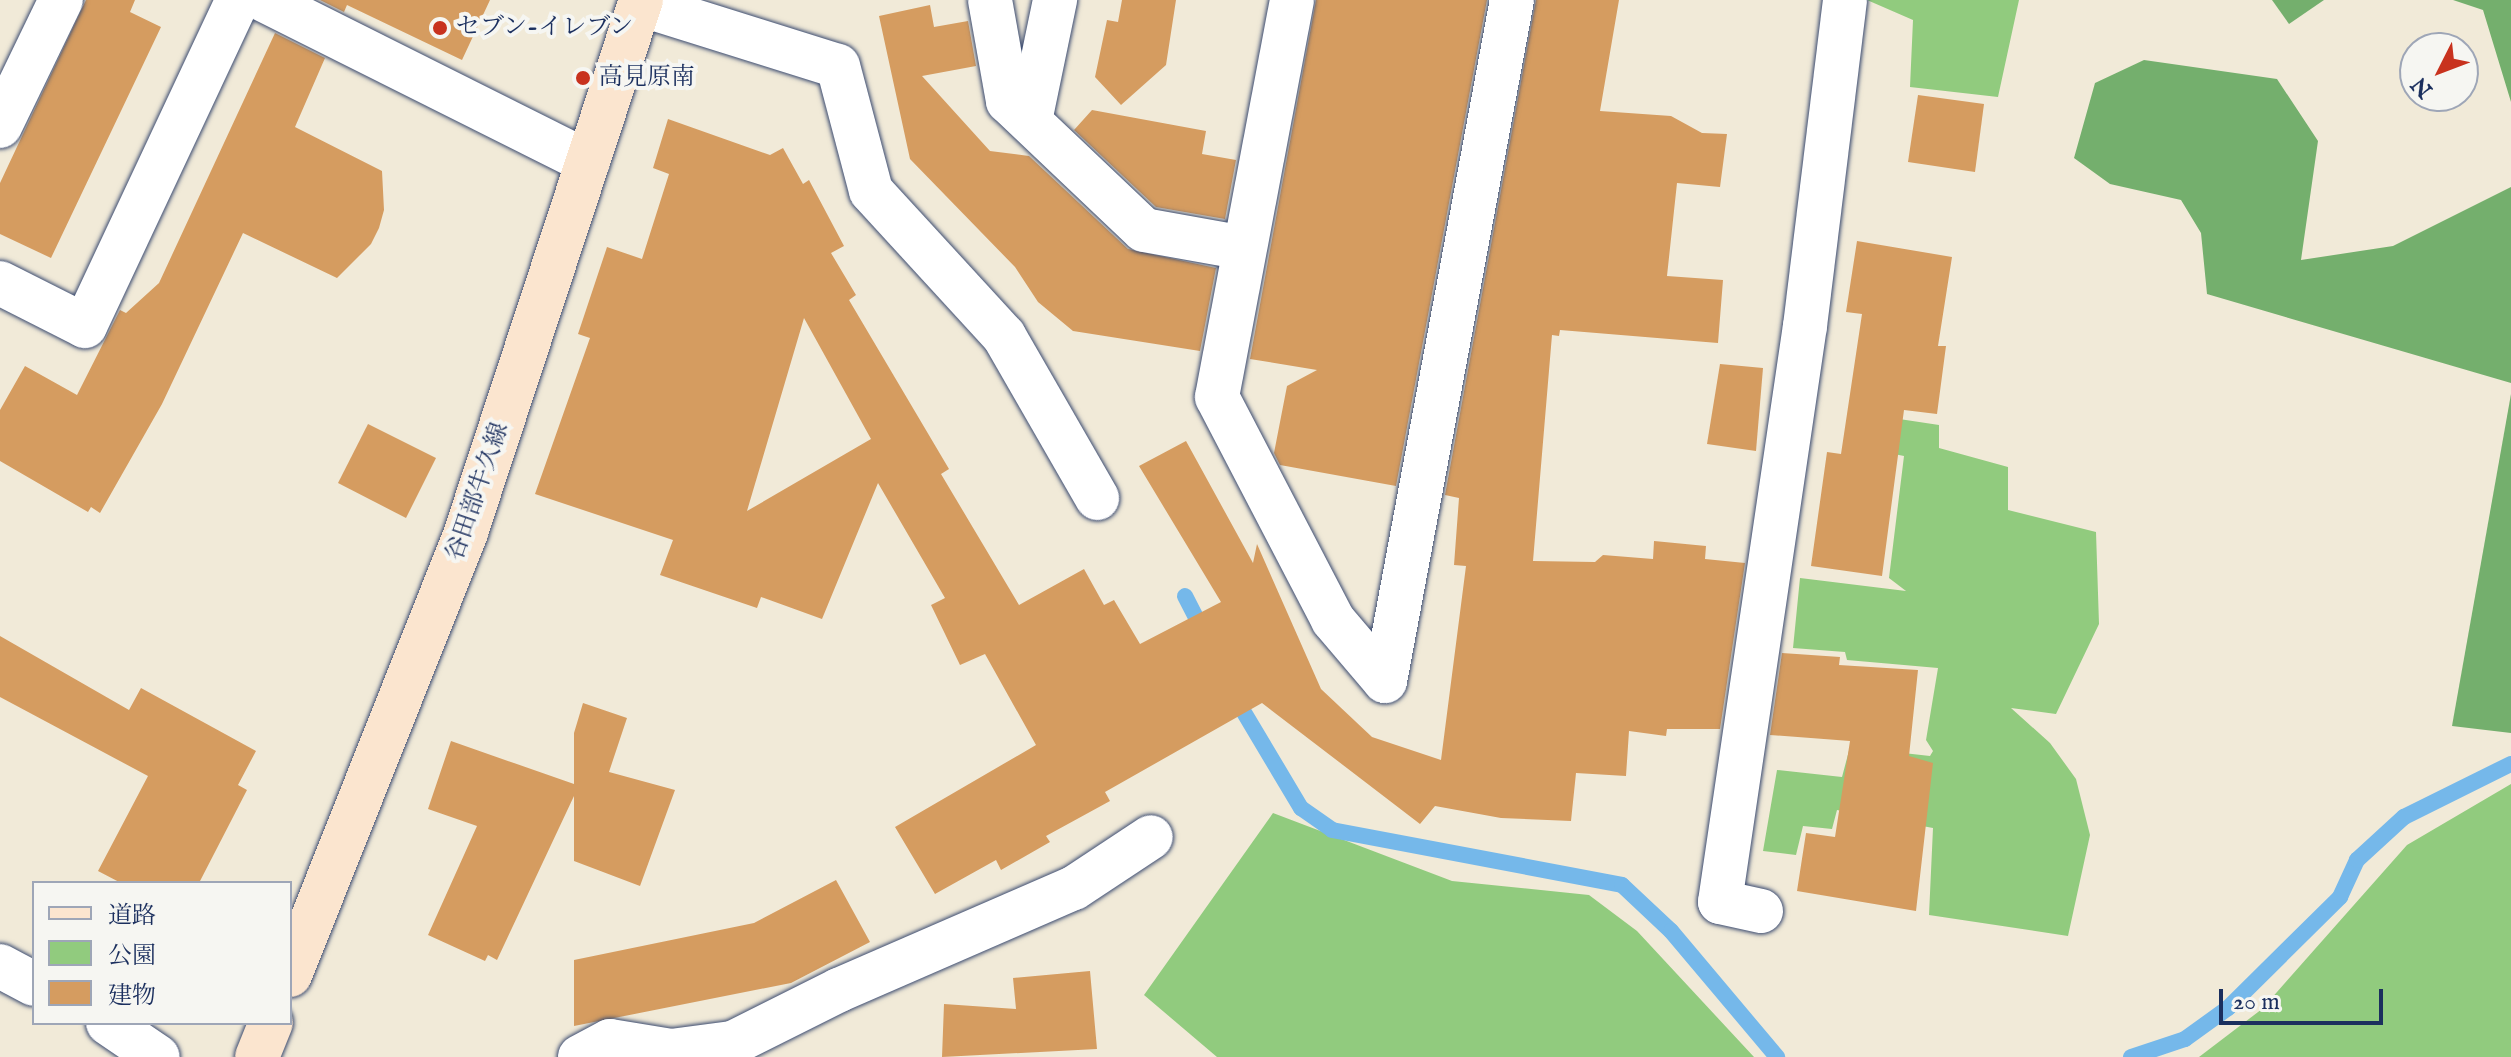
<!DOCTYPE html>
<html>
<head>
<meta charset="utf-8">
<style>
	body { margin:0 }
	#map { position:relative; width:2511px; height:1057px; overflow:hidden; background:#f1ead8; font-family:"IM FELL English","Noto Serif JP",serif }
	div>[style] { position:absolute }
	[style*='--x'] { left:calc(var(--x)*1px); top:calc(var(--y)*1px); width:calc(var(--w)*1px); rotate:calc(var(--a)*1deg) }
	.green>* { inset:0; background:#91cb7e }
	.forest>* { inset:0; background:#74af6d }
	.stream>* { height:16px; margin:-8px; padding:0 8px; transform-origin:8px; border-radius:8px; background:#75b8ea }
	.building>* { inset:0; background:#d59c60 }
	.roads { filter:drop-shadow(0 0 2px #3b4b70) drop-shadow(0 0 2px #3b4b70) }
	.minor>* { height:44px; margin:-22px; padding:0 22px; transform-origin:22px; border-radius:22px; background:#fff }
	.secondary>* { height:44px; margin:-22px; padding:0 22px; transform-origin:22px; border-radius:22px; background:#fbe5cf }
	.dots>* { width:22px; height:22px; translate:-50% -50%; box-sizing:border-box; border:4px solid #f6f6f2; border-radius:50% }
	span { translate:-50% -50%; white-space:nowrap; text-align:center; line-height:1.15; -webkit-text-stroke:8px #f6f6f2; paint-order:stroke }
	.poi-label { font-size:24px; color:#1b2f5e }
	.left { translate:0 -50%; text-align:left }
	.street-label { font-size:24px; color:#1b2f5e }
	.legend { position:absolute; left:32px; top:881px; width:260px; height:144px; box-sizing:border-box; background:#f6f6f2; border:2px solid #9ea6b7; margin:0; padding:10px 14px; list-style:none; font-size:24px; color:#1b2f5e }
	.legend li { display:flex; align-items:center; gap:16px; height:40px }
	.legend b { width:40px; border:2px solid #9ea6b7 }
	.north { position:absolute; left:2399px; top:32px; width:80px; height:80px; box-sizing:border-box; background:#f6f6f2; border:2px solid #9ea6b7; border-radius:50%; rotate:228deg; font-size:22px; font-weight:700; line-height:32px; text-align:center; color:#1b2f5e }
	.north::after { content:''; display:block; margin:auto; width:28px; height:36px; background:#c8321e; clip-path:polygon(50% 0,100% 100%,50% 72%,0 100%) }
	.scale { position:absolute; left:2219px; top:989px; width:164px; height:36px; box-sizing:border-box; border:4px solid #1b2f5e; border-top:0; padding-left:10px; font-size:24px; line-height:28px; white-space:nowrap; color:#1b2f5e; -webkit-text-stroke:6px #f6f6f2; paint-order:stroke }
</style>
</head>
<body>
<div id="map">
	<div class="green">
		<i style="clip-path:polygon(1867px 0,2019px 0,1998px 97px,1910px 87px,1913px 20px)"></i>
		<i style="clip-path:polygon(1886px 417px,1939px 425px,1939px 448px,2008px 467px,2008px 510px,2096px 532px,2099px 624px,2056px 714px,2011px 708px,2050px 743px,2076px 779px,2090px 835px,2068px 936px,1929px 915px,1933px 828px,1837px 810px,1832px 829px,1803px 826px,1796px 855px,1763px 851px,1777px 770px,1842px 777px,1850px 747px,1930px 756px,1933px 751px,1926px 740px,1938px 668px,1847px 660px,1845px 652px,1793px 648px,1800px 578px,1906px 591px,1889px 578px,1904px 456px,1879px 451px)"></i>
		<i style="clip-path:polygon(2511px 784px,2511px 1057px,2199px 1057px,2262px 1009px,2407px 845px)"></i>
		<i style="clip-path:polygon(1273px 813px,1452px 881px,1589px 895px,1637px 931px,1754px 1057px,1217px 1057px,1144px 995px)"></i>
	</div>
	<div class="forest">
		<i style="clip-path:polygon(2272px 0,2324px 0,2289px 24px)"></i>
		<i style="clip-path:polygon(2453px 0,2511px 0,2511px 102px,2483px 10px)"></i>
		<i style="clip-path:polygon(2144px 60px,2277px 79px,2318px 141px,2301px 260px,2393px 246px,2511px 187px,2511px 383px,2207px 294px,2201px 233px,2181px 200px,2110px 184px,2074px 158px,2095px 83px)"></i>
		<i style="clip-path:polygon(2511px 394px,2511px 733px,2452px 726px)"></i>
	</div>
	<div class="stream">
		<i style="--x:1185;--y:596;--w:42;--a:62.8"></i>
		<i style="--x:1233;--y:694;--w:133;--a:59.2"></i>
		<i style="--x:1301;--y:808;--w:38;--a:35"></i>
		<i style="--x:1332;--y:830;--w:295;--a:10.7"></i>
		<i style="--x:1622;--y:885;--w:67;--a:43.2"></i>
		<i style="--x:1671;--y:931;--w:165;--a:49.9"></i>
		<i style="--x:2131;--y:1057;--w:57;--a:-18.4"></i>
		<i style="--x:2185;--y:1039;--w:53;--a:-35.8"></i>
		<i style="--x:2228;--y:1008;--w:158;--a:-44.7"></i>
		<i style="--x:2340;--y:897;--w:41;--a:-65.3"></i>
		<i style="--x:2357;--y:860;--w:64;--a:-42.5"></i>
		<i style="--x:2404;--y:817;--w:119;--a:-26.4"></i>
	</div>
	<div class="building">
		<i style="clip-path:polygon(86px 0,135px 0,130px 12px,161px 27px,51px 258px,0 234px,0 183px)"></i>
		<i style="clip-path:polygon(320px 0,490px 0,462px 60px,347px 5px,344px 12px)"></i>
		<i style="clip-path:polygon(1122px 0,1176px 0,1166px 65px,1121px 105px,1095px 77px,1107px 20px,1118px 22px)"></i>
		<i style="clip-path:polygon(1316px 0,1487px 0,1396px 486px,1280px 465px,1274px 453px,1287px 386px,1317px 370px,1250px 359px)"></i>
		<i style="clip-path:polygon(evenodd,1536px 0,1619px 0,1600px 111px,1671px 116px,1702px 133px,1727px 134px,1720px 187px,1677px 183px,1667px 276px,1723px 280px,1718px 343px,1560px 330px,1559px 336px,1552px 335px,1533px 561px,1595px 562px,1603px 555px,1653px 559px,1654px 541px,1706px 546px,1705px 559px,1745px 563px,1720px 729px,1667px 729px,1666px 736px,1629px 731px,1626px 776px,1576px 773px,1571px 821px,1501px 818px,1435px 806px,1420px 824px,1262px 703px,1105px 792px,1110px 801px,1046px 836px,1050px 842px,1001px 870px,996px 860px,935px 894px,895px 827px,1036px 745px,985px 654px,960px 665px,931px 605px,945px 598px,878px 483px,822px 619px,761px 597px,757px 608px,660px 575px,673px 540px,535px 494px,590px 338px,578px 334px,607px 247px,642px 259px,669px 174px,653px 168px,668px 119px,770px 155px,783px 148px,803px 184px,809px 180px,844px 246px,831px 253px,856px 295px,849px 300px,949px 469px,941px 474px,1019px 605px,1084px 569px,1104px 605px,1114px 600px,1140px 644px,1221px 602px,1139px 466px,1186px 441px,1253px 563px,1257px 544px,1321px 689px,1372px 737px,1441px 760px,1466px 566px,1454px 565px,1459px 498px,1445px 495px,1536px 0,804px 318px,871px 439px,747px 511px,804px 318px)"></i>
		<i style="clip-path:polygon(930px 5px,934px 27px,968px 21px,976px 66px,922px 76px,990px 151px,1029px 156px,1128px 249px,1216px 268px,1200px 351px,1073px 331px,1038px 302px,1015px 267px,910px 159px,879px 16px)"></i>
		<i style="clip-path:polygon(275px 33px,325px 58px,295px 127px,382px 171px,384px 210px,379px 228px,371px 244px,337px 278px,243px 233px,162px 404px,100px 513px,91px 507px,88px 512px,0 461px,0 410px,25px 366px,77px 395px,120px 310px,126px 313px,159px 283px)"></i>
		<i style="clip-path:polygon(1918px 95px,1984px 104px,1975px 172px,1908px 162px)"></i>
		<i style="clip-path:polygon(1092px 110px,1206px 131px,1202px 154px,1236px 160px,1225px 219px,1156px 207px,1074px 130px)"></i>
		<i style="clip-path:polygon(1857px 241px,1952px 257px,1938px 346px,1946px 346px,1937px 414px,1904px 410px,1882px 576px,1811px 566px,1827px 452px,1841px 454px,1862px 314px,1846px 312px)"></i>
		<i style="clip-path:polygon(1720px 364px,1763px 368px,1756px 451px,1707px 444px)"></i>
		<i style="clip-path:polygon(368px 424px,436px 458px,406px 518px,338px 483px)"></i>
		<i style="clip-path:polygon(0 636px,129px 710px,141px 688px,256px 751px,238px 785px,247px 790px,199px 883px,121px 883px,98px 871px,148px 776px,0 697px)"></i>
		<i style="clip-path:polygon(1782px 653px,1840px 657px,1839px 665px,1918px 670px,1909px 756px,1933px 763px,1916px 911px,1797px 891px,1806px 833px,1835px 837px,1850px 741px,1770px 735px)"></i>
		<i style="clip-path:polygon(583px 703px,627px 718px,609px 772px,675px 790px,640px 886px,574px 861px,574px 796px,497px 960px,488px 955px,485px 961px,428px 935px,477px 826px,428px 809px,451px 741px,574px 784px,574px 733px)"></i>
		<i style="clip-path:polygon(836px 880px,870px 942px,791px 983px,574px 1026px,574px 960px,754px 923px)"></i>
		<i style="clip-path:polygon(1090px 971px,1097px 1049px,942px 1057px,944px 1004px,1016px 1009px,1013px 978px)"></i>
	</div>
	<div class="roads">
		<div class="minor">
			<i style="--x:264;--y:0;--w:362;--a:26.6"></i>
			<i style="--x:990;--y:0;--w:103;--a:79.9"></i>
			<i style="--x:1008;--y:101;--w:187;--a:43.5"></i>
			<i style="--x:1144;--y:230;--w:102;--a:10.2"></i>
			<i style="--x:1292;--y:0;--w:404;--a:100.7"></i>
			<i style="--x:1217;--y:397;--w:251;--a:62.5"></i>
			<i style="--x:1333;--y:620;--w:80;--a:49.6"></i>
			<i style="--x:1385;--y:681;--w:693;--a:-79.44"></i>
			<i style="--x:640;--y:4;--w:207;--a:17.4"></i>
			<i style="--x:838;--y:66;--w:129;--a:75.2"></i>
			<i style="--x:871;--y:191;--w:197;--a:47.5"></i>
			<i style="--x:1004;--y:336;--w:187;--a:60.1"></i>
			<i style="--x:1030;--y:121;--w:124;--a:-78.3"></i>
			<i style="--x:0;--y:126;--w:140;--a:-64.2"></i>
			<i style="--x:0;--y:283;--w:95;--a:26.8"></i>
			<i style="--x:85;--y:326;--w:360;--a:-64.9"></i>
			<i style="--x:1761;--y:911;--w:42;--a:-167.6"></i>
			<i style="--x:1720;--y:902;--w:582;--a:-81.61"></i>
			<i style="--x:1805;--y:326;--w:328;--a:-83"></i>
			<i style="--x:0;--y:966;--w:38;--a:28"></i>
			<i style="--x:108;--y:1023;--w:60;--a:34.2"></i>
			<i style="--x:580;--y:1057;--w:34;--a:-28"></i>
			<i style="--x:610;--y:1041;--w:62;--a:9.3"></i>
			<i style="--x:671;--y:1051;--w:63;--a:-7.4"></i>
			<i style="--x:733;--y:1043;--w:119;--a:-26.6"></i>
			<i style="--x:839;--y:990;--w:256;--a:-23.5"></i>
			<i style="--x:1074;--y:888;--w:92;--a:-33.5"></i>
		</div>
		<div class="secondary">
			<i style="--x:290;--y:975;--w:477;--a:-68.3"></i>
			<i style="--x:466;--y:532;--w:560;--a:-71.79"></i>
			<i style="--x:257;--y:1057;--w:37;--a:-68"></i>
		</div>
	</div>
	<div class="dots">
		<i style="left:440px;top:28px;background:#c8321e"></i>
		<i style="left:583px;top:78px;background:#c8321e"></i>
	</div>
	<div class="poi-label">
		<span class="left" style="left:456px;top:28px">セブン-イレブン</span>
		<span class="left" style="left:599px;top:78px">高見原南</span>
	</div>
	<div class="street-label">
		<span style="left:478px;top:492px;rotate:-71deg">谷田部牛久線</span>
	</div>
	<ul class="legend">
	<li><b style="height:10px;background:#fbe5cf"></b>道路</li>
	<li><b style="height:22px;background:#91cb7e"></b>公園</li>
	<li><b style="height:22px;background:#d59c60"></b>建物</li>
	</ul>
	<div class="north">N</div>
	<div class="scale">20 m</div>
</div>
</body>
</html>
